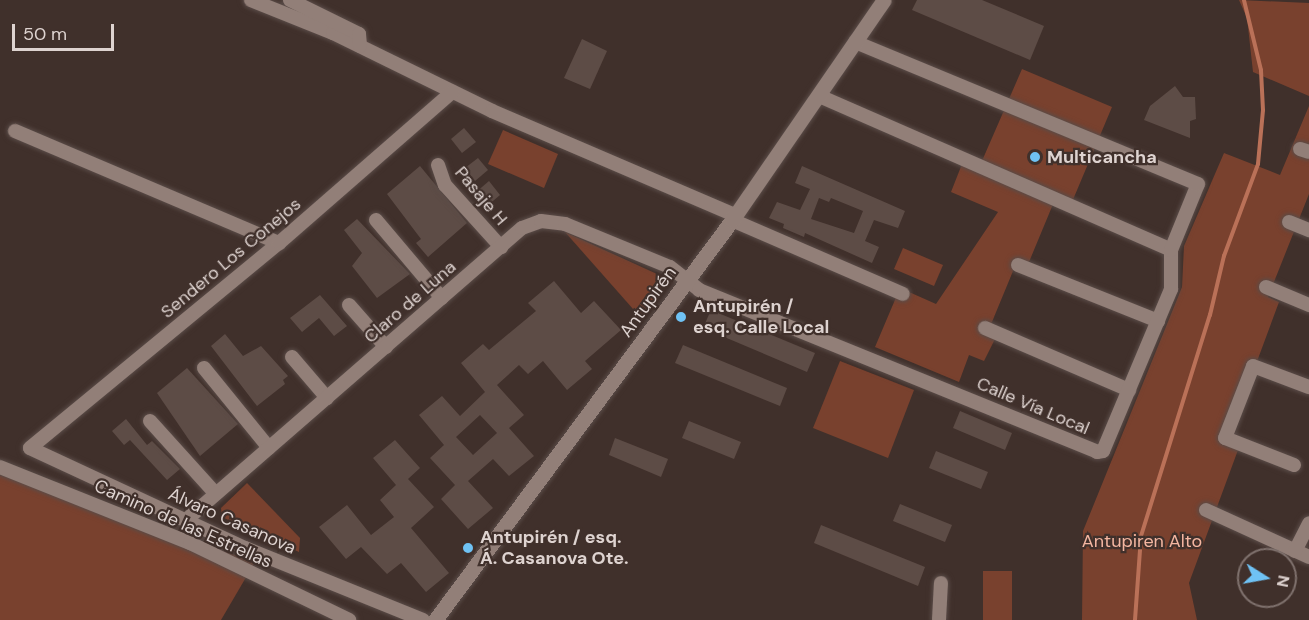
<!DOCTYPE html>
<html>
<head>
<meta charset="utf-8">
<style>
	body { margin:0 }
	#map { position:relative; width:1309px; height:620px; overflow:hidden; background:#40302b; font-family:"DM Sans",sans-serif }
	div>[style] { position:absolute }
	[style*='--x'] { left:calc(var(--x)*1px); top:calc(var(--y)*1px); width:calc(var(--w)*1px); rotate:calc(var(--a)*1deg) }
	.green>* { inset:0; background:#79412e }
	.stream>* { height:4px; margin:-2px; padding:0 2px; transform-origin:2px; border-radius:2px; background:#ba7158 }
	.building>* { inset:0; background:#5d4c46 }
	.roads { filter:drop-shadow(0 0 2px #5a4c48) drop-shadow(0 0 2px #5a4c48) }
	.minor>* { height:14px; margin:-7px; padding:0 7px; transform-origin:7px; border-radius:7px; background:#927f78 }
	.tertiary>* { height:15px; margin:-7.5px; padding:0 7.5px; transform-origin:7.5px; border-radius:7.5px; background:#927f78 }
	.dots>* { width:16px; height:16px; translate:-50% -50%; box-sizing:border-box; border:3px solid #40302b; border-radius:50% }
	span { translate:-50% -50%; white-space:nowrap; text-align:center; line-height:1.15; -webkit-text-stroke:4.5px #40302b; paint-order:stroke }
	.poi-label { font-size:18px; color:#ded3d0; font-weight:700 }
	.left { translate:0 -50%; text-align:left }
	.street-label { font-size:18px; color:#ded3d0 }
	.park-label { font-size:18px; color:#f4b6a1 }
	.north { position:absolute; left:1237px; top:548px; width:60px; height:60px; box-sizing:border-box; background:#40302b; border:2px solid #7f716d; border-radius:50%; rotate:101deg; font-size:16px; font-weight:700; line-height:24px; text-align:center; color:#ded3d0 }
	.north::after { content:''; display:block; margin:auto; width:21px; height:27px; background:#6fc2f4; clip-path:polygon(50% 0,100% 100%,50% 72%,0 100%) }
	.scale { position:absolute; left:12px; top:24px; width:102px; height:27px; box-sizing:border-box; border:3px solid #ded3d0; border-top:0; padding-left:8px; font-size:18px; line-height:21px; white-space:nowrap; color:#ded3d0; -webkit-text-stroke:4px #40302b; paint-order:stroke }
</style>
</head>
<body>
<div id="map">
	<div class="green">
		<i style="clip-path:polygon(1239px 0,1309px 3px,1309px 96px,1253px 72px,1247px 18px)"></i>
		<i style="clip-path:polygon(1022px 69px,1112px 107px,1072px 202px,1056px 197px,1029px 262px,1018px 259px,987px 334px,995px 339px,984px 361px,969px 355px,959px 382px,875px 347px,900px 288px,936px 304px,998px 212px,951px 192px,962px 164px,978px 170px)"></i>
		<i style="clip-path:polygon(1309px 106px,1309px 194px,1268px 297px,1279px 302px,1226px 445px,1238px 450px,1189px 583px,1197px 620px,1082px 620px,1083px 531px,1182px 287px,1184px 246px,1224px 153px,1280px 175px)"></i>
		<i style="clip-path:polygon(503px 130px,558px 154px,544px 188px,488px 164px)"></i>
		<i style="clip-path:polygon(565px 232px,668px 279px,641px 318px)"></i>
		<i style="clip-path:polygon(903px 248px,943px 265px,934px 286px,894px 269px)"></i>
		<i style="clip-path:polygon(840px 361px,914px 390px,888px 458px,813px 428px)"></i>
		<i style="clip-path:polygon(0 475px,255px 562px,221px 620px,0 620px)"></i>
		<i style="clip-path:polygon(247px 483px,300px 538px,299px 552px,222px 517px,221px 508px)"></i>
		<i style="clip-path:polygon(983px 571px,1012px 571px,1012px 620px,983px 620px)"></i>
	</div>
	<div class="stream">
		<i style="--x:1135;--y:620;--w:84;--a:-85.9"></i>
		<i style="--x:1141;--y:536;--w:232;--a:-72.7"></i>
		<i style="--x:1210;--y:315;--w:61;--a:-76.7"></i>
		<i style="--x:1224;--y:256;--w:98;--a:-69.7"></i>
		<i style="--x:1258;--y:164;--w:54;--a:-84.7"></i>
		<i style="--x:1263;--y:110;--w:40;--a:-92.9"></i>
		<i style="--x:1261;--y:70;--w:72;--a:-103.7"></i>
	</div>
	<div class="building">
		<i style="clip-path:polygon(917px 0,982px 0,1044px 26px,1030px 60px,912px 10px)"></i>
		<i style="clip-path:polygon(582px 39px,607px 51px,590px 89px,564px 78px)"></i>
		<i style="clip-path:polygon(1175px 86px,1183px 97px,1195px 97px,1196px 119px,1190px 121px,1190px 138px,1144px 120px,1150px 106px)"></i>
		<i style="clip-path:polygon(464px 128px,476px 142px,462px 153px,451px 139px)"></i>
		<i style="clip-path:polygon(478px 158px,488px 170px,475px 181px,465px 168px)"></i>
		<i style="clip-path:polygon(420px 166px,467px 223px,428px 257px,416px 243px,421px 239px,387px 194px)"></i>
		<i style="clip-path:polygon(evenodd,802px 166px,905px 211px,898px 228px,874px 220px,865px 241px,879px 247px,872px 263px,805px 233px,804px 237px,783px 228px,784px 224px,769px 218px,777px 202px,800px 210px,810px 189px,795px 183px,802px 166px,819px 198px,829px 202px,831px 198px,863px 211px,854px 233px,811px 219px,819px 198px)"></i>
		<i style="clip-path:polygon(489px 181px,500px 195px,486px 207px,475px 193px)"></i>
		<i style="clip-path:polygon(357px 219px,410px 274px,377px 298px,352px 266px,362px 253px,344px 230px)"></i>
		<i style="clip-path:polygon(evenodd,554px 281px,581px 313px,594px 301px,621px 330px,585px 361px,592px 369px,567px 390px,543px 361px,528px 374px,519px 365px,497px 385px,524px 415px,509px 428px,534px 456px,509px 476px,493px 459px,468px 481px,493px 508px,468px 529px,441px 499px,455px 485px,430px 458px,444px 445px,419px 415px,442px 396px,460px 416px,485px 392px,461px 363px,483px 344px,489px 350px,536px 311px,528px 303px,554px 281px,480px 415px,497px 433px,473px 455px,456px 437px,480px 415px)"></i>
		<i style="clip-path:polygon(320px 295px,347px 326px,334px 336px,319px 318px,302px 332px,290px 318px)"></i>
		<i style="clip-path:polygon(711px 310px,815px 353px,807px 372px,703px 328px)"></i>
		<i style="clip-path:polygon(225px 334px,243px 356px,261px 346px,288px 376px,283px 380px,285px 384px,257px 406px,211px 346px)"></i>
		<i style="clip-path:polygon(683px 345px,787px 388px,780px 406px,675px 363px)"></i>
		<i style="clip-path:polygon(187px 368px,238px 424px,200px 456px,157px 393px)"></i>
		<i style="clip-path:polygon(960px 411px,1012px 433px,1005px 450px,953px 428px)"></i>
		<i style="clip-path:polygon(126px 419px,147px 445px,152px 441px,180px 469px,167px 480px,130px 440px,124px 445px,112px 431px)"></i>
		<i style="clip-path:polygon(689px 421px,741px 442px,734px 459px,682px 438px)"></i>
		<i style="clip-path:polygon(615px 438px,668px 459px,661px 477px,609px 455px)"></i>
		<i style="clip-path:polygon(395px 440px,420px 468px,408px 479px,434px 507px,411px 528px,449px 573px,426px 592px,401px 563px,387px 574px,361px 547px,346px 559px,319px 527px,347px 505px,371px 535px,394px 517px,380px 500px,396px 485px,373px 458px)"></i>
		<i style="clip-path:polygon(936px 451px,988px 472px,981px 489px,929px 468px)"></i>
		<i style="clip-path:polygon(900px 504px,952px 525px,945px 542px,893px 521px)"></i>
		<i style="clip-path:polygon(821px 525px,925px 567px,918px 586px,814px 543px)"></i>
	</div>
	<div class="roads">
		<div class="minor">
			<i style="--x:251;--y:0;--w:88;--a:21.9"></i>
			<i style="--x:333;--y:33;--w:177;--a:26.1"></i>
			<i style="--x:492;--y:111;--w:264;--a:23.2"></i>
			<i style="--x:290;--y:0;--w:77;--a:26.2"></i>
			<i style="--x:359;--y:34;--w:12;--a:85"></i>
			<i style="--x:819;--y:96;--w:384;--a:23.6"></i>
			<i style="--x:15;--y:131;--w:287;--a:23"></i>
			<i style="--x:1300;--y:149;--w:9;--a:18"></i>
			<i style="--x:438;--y:165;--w:21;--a:71"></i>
			<i style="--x:445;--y:185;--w:84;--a:47.9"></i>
			<i style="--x:376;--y:220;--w:102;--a:49.8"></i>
			<i style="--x:732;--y:220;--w:186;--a:23.4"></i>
			<i style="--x:1289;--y:222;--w:22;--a:22"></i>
			<i style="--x:1018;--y:265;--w:151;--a:21.8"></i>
			<i style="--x:1266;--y:287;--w:47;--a:22.7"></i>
			<i style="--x:349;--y:305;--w:56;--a:48.6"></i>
			<i style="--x:985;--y:328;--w:157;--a:23.3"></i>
			<i style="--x:292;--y:357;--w:54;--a:49.5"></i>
			<i style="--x:204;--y:368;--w:103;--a:50.9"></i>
			<i style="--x:150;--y:421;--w:98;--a:47.9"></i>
			<i style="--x:1294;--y:465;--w:74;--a:-158.6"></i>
			<i style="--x:1225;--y:438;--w:77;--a:-68.7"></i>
			<i style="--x:1253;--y:366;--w:60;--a:20.6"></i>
			<i style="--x:0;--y:467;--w:205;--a:21.8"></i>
			<i style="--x:190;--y:543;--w:177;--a:25.8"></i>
			<i style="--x:1206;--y:510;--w:113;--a:24.5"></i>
			<i style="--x:186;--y:520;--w:445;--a:-41"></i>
			<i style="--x:522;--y:228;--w:20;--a:-20"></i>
			<i style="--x:541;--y:221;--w:24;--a:7"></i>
			<i style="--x:565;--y:224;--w:113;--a:22.3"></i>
			<i style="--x:670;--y:267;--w:37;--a:38"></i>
			<i style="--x:699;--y:290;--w:430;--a:22.1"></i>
			<i style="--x:1097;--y:452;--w:6;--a:-9"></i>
			<i style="--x:1103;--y:451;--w:176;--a:-67.2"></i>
			<i style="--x:1171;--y:289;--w:39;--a:-90"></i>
			<i style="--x:1171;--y:250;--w:71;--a:-67.8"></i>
			<i style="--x:1198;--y:184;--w:371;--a:-157.5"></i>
			<i style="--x:1295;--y:551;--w:31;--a:-63"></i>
			<i style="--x:423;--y:620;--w:192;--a:-158"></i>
			<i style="--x:245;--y:548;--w:237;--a:-155.1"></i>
			<i style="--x:30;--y:448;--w:323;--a:-39.5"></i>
			<i style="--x:279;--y:243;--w:230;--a:-41.1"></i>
			<i style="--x:939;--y:620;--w:37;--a:-87"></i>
		</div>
		<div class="tertiary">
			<i style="--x:435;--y:620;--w:498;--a:-53.4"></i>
			<i style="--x:732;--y:220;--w:267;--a:-55.4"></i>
		</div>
	</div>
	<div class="dots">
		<i style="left:1035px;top:157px;background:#6fc2f4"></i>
		<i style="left:681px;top:317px;background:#6fc2f4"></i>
		<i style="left:468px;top:548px;background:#6fc2f4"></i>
	</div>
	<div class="poi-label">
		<span class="left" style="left:1047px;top:157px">Multicancha</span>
		<span class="left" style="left:693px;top:317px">Antupirén /<br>esq. Calle Local</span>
		<span class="left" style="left:480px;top:548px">Antupirén / esq.<br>Á. Casanova Ote.</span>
	</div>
	<div class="street-label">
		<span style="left:481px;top:196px;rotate:50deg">Pasaje H</span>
		<span style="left:231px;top:258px;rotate:-40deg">Sendero Los Conejos</span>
		<span style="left:410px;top:302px;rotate:-41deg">Claro de Luna</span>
		<span style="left:648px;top:302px;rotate:-54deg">Antupirén</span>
		<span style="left:1033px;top:406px;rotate:23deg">Calle Vía Local</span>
		<span style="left:232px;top:521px;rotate:24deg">Álvaro Casanova</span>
		<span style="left:183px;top:524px;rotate:24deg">Camino de las Estrellas</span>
	</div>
	<div class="park-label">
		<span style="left:1142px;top:541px">Antupiren Alto</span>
	</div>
	<div class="north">N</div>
	<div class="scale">50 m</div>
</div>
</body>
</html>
